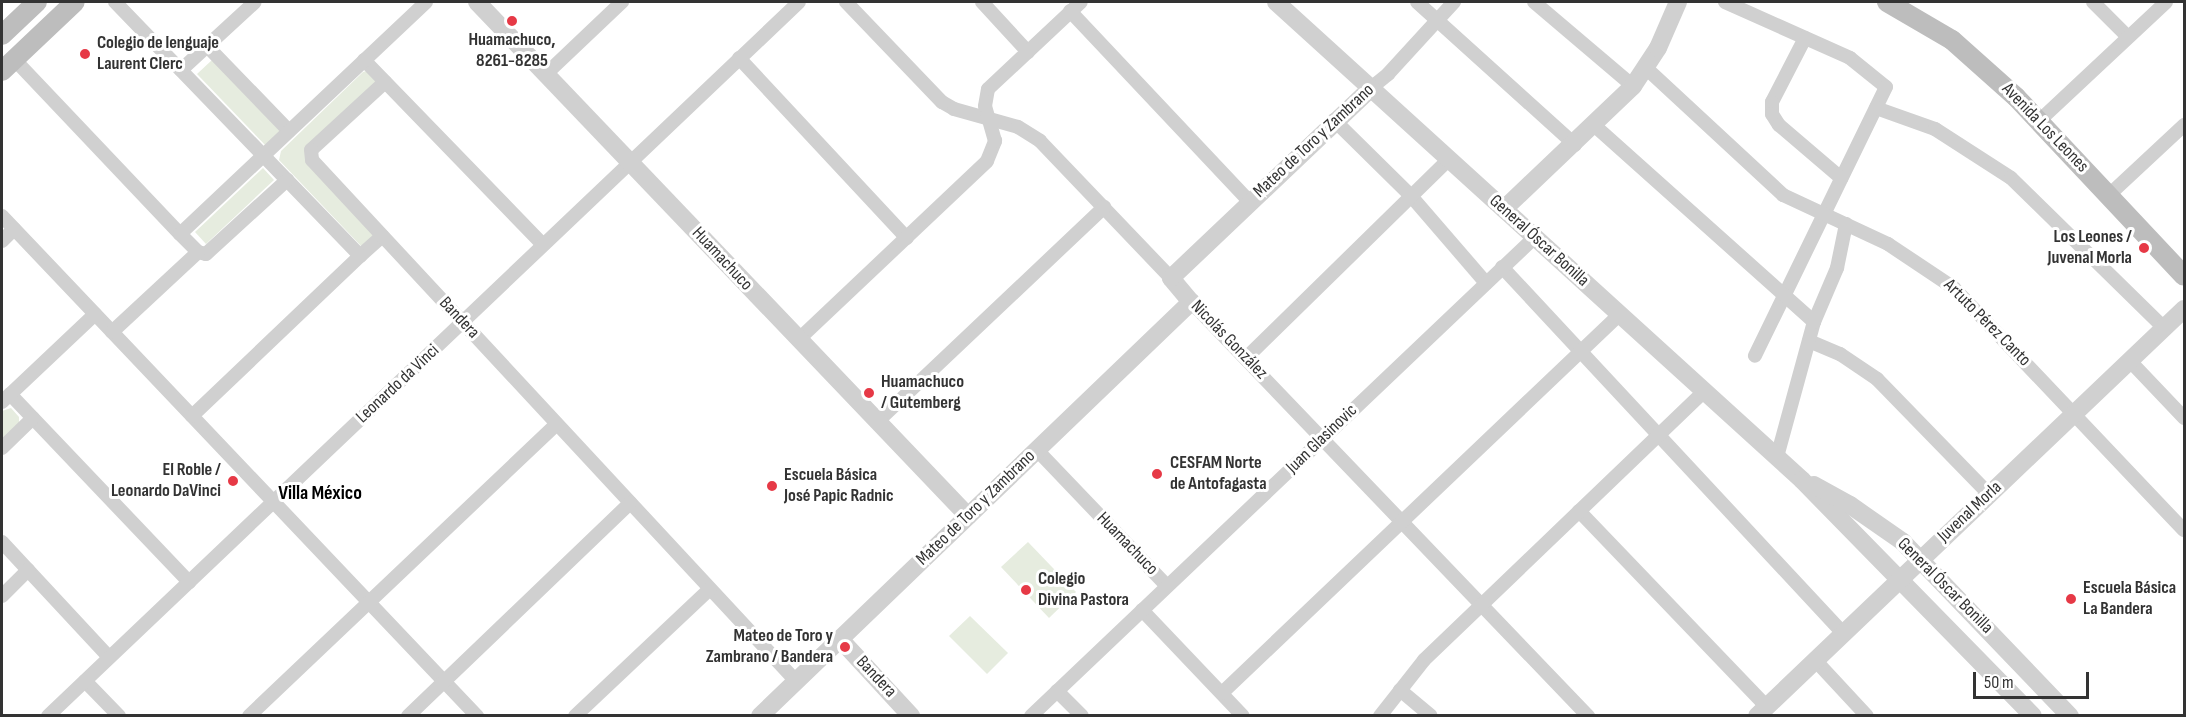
<!DOCTYPE html>
<html>
<head>
<meta charset="utf-8">
<style>
	body { margin:0 }
	#map { position:relative; width:2186px; height:717px; overflow:hidden; background:#fff; font-family:"Sofia Sans Condensed",sans-serif }
	div>[style] { position:absolute }
	[style*='--x'] { left:calc(var(--x)*1px); top:calc(var(--y)*1px); width:calc(var(--w)*1px); rotate:calc(var(--a)*1deg) }
	.green>* { inset:0; background:#e6ecdf }
	.minor>* { height:14px; margin:-7px; padding:0 7px; transform-origin:7px; border-radius:7px; background:#d0d0d0 }
	.tertiary>* { height:18px; margin:-9px; padding:0 9px; transform-origin:9px; border-radius:9px; background:#d0d0d0 }
	.secondary>* { height:20px; margin:-10px; padding:0 10px; transform-origin:10px; border-radius:10px; background:#bdbdbd }
	.dots>* { width:16px; height:16px; translate:-50% -50%; box-sizing:border-box; border:3px solid #fff; border-radius:50% }
	span { translate:-50% -50%; white-space:nowrap; text-align:center; line-height:1.15; -webkit-text-stroke:6px #fff; paint-order:stroke }
	.poi-label { font-size:18px; color:#333; font-weight:700 }
	.left { translate:0 -50%; text-align:left }
	.right { translate:-100% -50%; text-align:right }
	.street-label { font-size:18px; color:#333 }
	.neighbourhood-label { font-size:20px; color:#000; font-weight:700 }
	.frame { position:absolute; inset:0; border:3px solid #333; pointer-events:none }
	.scale { position:absolute; left:1973px; top:672px; width:116px; height:27px; box-sizing:border-box; border:3px solid #333; border-top:0; padding-left:8px; font-size:18px; line-height:21px; white-space:nowrap; color:#333; -webkit-text-stroke:4px #fff; paint-order:stroke }
</style>
</head>
<body>
<div id="map">
	<div class="green">
		<i style="clip-path:polygon(212px 60px,282px 133px,267px 147px,197px 74px)"></i>
		<i style="clip-path:polygon(370px 70px,379px 80px,306px 153px,371px 229px,373px 236px,362px 247px,279px 160px,281px 151px,363px 72px)"></i>
		<i style="clip-path:polygon(263px 168px,274px 180px,206px 244px,195px 232px)"></i>
		<i style="clip-path:polygon(11px 408px,19px 417px,19px 424px,2px 440px,2px 411px)"></i>
		<i style="clip-path:polygon(1028px 542px,1076px 592px,1049px 618px,1001px 567px)"></i>
		<i style="clip-path:polygon(970px 616px,1008px 653px,987px 674px,949px 636px)"></i>
	</div>
	<div class="minor">
		<i style="--x:115;--y:2;--w:353;--a:46"></i>
		<i style="--x:360;--y:256;--w:30;--a:-42"></i>
		<i style="--x:846;--y:2;--w:139;--a:46.2"></i>
		<i style="--x:942;--y:102;--w:14;--a:30"></i>
		<i style="--x:954;--y:109;--w:66;--a:15.7"></i>
		<i style="--x:1018;--y:127;--w:26;--a:32"></i>
		<i style="--x:1040;--y:141;--w:190;--a:46.3"></i>
		<i style="--x:982;--y:2;--w:68;--a:47.4"></i>
		<i style="--x:1417;--y:2;--w:213;--a:42.1"></i>
		<i style="--x:1534;--y:2;--w:130;--a:40.3"></i>
		<i style="--x:1725;--y:2;--w:137;--a:24.1"></i>
		<i style="--x:1850;--y:58;--w:46;--a:38.9"></i>
		<i style="--x:1886;--y:87;--w:299;--a:116"></i>
		<i style="--x:2093;--y:2;--w:49;--a:45"></i>
		<i style="--x:1070;--y:11;--w:261;--a:46.7"></i>
		<i style="--x:1805;--y:38;--w:72;--a:117.3"></i>
		<i style="--x:1772;--y:102;--w:12;--a:90"></i>
		<i style="--x:1772;--y:114;--w:13;--a:58"></i>
		<i style="--x:1779;--y:125;--w:82;--a:40.5"></i>
		<i style="--x:207;--y:46;--w:118;--a:46"></i>
		<i style="--x:739;--y:58;--w:246;--a:47"></i>
		<i style="--x:14;--y:59;--w:241;--a:46.5"></i>
		<i style="--x:364;--y:60;--w:257;--a:45.9"></i>
		<i style="--x:1646;--y:68;--w:187;--a:42.8"></i>
		<i style="--x:1783;--y:195;--w:116;--a:25"></i>
		<i style="--x:1888;--y:244;--w:79;--a:33.7"></i>
		<i style="--x:1954;--y:288;--w:334;--a:46.5"></i>
		<i style="--x:181;--y:70;--w:100;--a:-42.6"></i>
		<i style="--x:546;--y:74;--w:105;--a:-43.5"></i>
		<i style="--x:385;--y:82;--w:100;--a:137.4"></i>
		<i style="--x:311;--y:150;--w:10;--a:84"></i>
		<i style="--x:312;--y:160;--w:711;--a:47.11"></i>
		<i style="--x:1371;--y:88;--w:22;--a:-39"></i>
		<i style="--x:1388;--y:74;--w:98;--a:-47.5"></i>
		<i style="--x:1876;--y:108;--w:63;--a:19.6"></i>
		<i style="--x:1935;--y:129;--w:90;--a:32.8"></i>
		<i style="--x:2011;--y:178;--w:214;--a:44.4"></i>
		<i style="--x:1334;--y:120;--w:108;--a:44.6"></i>
		<i style="--x:1411;--y:196;--w:115;--a:49.2"></i>
		<i style="--x:2039;--y:121;--w:174;--a:-43.1"></i>
		<i style="--x:1595;--y:126;--w:294;--a:41.8"></i>
		<i style="--x:2109;--y:195;--w:103;--a:-43"></i>
		<i style="--x:2;--y:216;--w:690;--a:46.47"></i>
		<i style="--x:2;--y:241;--w:17;--a:-45"></i>
		<i style="--x:198;--y:252;--w:8;--a:14"></i>
		<i style="--x:206;--y:254;--w:110;--a:-42.4"></i>
		<i style="--x:1502;--y:267;--w:500;--a:47.03"></i>
		<i style="--x:1191;--y:302;--w:574;--a:46.2"></i>
		<i style="--x:112;--y:332;--w:117;--a:-42.9"></i>
		<i style="--x:198;--y:252;--w:25;--a:-135"></i>
		<i style="--x:180;--y:234;--w:338;--a:-43.3"></i>
		<i style="--x:798;--y:340;--w:260;--a:-43.4"></i>
		<i style="--x:987;--y:161;--w:22;--a:-68"></i>
		<i style="--x:995;--y:141;--w:36;--a:-106"></i>
		<i style="--x:985;--y:106;--w:17;--a:-80"></i>
		<i style="--x:988;--y:89;--w:127;--a:-43.1"></i>
		<i style="--x:1809;--y:341;--w:34;--a:23"></i>
		<i style="--x:1840;--y:354;--w:45;--a:34"></i>
		<i style="--x:1877;--y:379;--w:161;--a:45.8"></i>
		<i style="--x:1246;--y:358;--w:284;--a:-44.4"></i>
		<i style="--x:2130;--y:361;--w:79;--a:46.5"></i>
		<i style="--x:10;--y:394;--w:260;--a:46.4"></i>
		<i style="--x:2;--y:402;--w:128;--a:-43.4"></i>
		<i style="--x:192;--y:416;--w:232;--a:-43.6"></i>
		<i style="--x:877;--y:422;--w:313;--a:-43.4"></i>
		<i style="--x:2;--y:448;--w:43;--a:-44.1"></i>
		<i style="--x:1037;--y:450;--w:188;--a:46.3"></i>
		<i style="--x:1777;--y:457;--w:140;--a:-74.7"></i>
		<i style="--x:1814;--y:322;--w:59;--a:-66.9"></i>
		<i style="--x:1837;--y:268;--w:45;--a:-78.4"></i>
		<i style="--x:1579;--y:511;--w:270;--a:46.2"></i>
		<i style="--x:2;--y:542;--w:157;--a:47.1"></i>
		<i style="--x:2;--y:596;--w:37;--a:-45"></i>
		<i style="--x:1142;--y:610;--w:146;--a:46.4"></i>
		<i style="--x:1815;--y:660;--w:76;--a:47.1"></i>
		<i style="--x:85;--y:681;--w:49;--a:45.8"></i>
		<i style="--x:1400;--y:690;--w:40;--a:40"></i>
		<i style="--x:1057;--y:691;--w:35;--a:45"></i>
		<i style="--x:1222;--y:693;--w:550;--a:-43.6"></i>
		<i style="--x:48;--y:716;--w:1036;--a:-43.55"></i>
		<i style="--x:249;--y:716;--w:424;--a:-43.5"></i>
		<i style="--x:408;--y:716;--w:308;--a:-43.8"></i>
		<i style="--x:575;--y:716;--w:185;--a:-43.3"></i>
		<i style="--x:1031;--y:716;--w:695;--a:-43.54"></i>
		<i style="--x:1380;--y:716;--w:71;--a:-51.8"></i>
		<i style="--x:1424;--y:660;--w:389;--a:-43.8"></i>
	</div>
	<div class="tertiary">
		<i style="--x:477;--y:2;--w:711;--a:46.31"></i>
		<i style="--x:1276;--y:2;--w:711;--a:42.26"></i>
		<i style="--x:1802;--y:480;--w:330;--a:45.6"></i>
		<i style="--x:1504;--y:209;--w:178;--a:-43.6"></i>
		<i style="--x:1633;--y:86;--w:45;--a:-56.7"></i>
		<i style="--x:1658;--y:48;--w:50;--a:-66.5"></i>
		<i style="--x:1814;--y:485;--w:41;--a:29.1"></i>
		<i style="--x:1850;--y:505;--w:65;--a:34.9"></i>
		<i style="--x:1903;--y:542;--w:241;--a:46.2"></i>
		<i style="--x:840;--y:639;--w:105;--a:47.3"></i>
		<i style="--x:760;--y:716;--w:598;--a:-43.85"></i>
		<i style="--x:1191;--y:302;--w:31;--a:-130"></i>
		<i style="--x:1171;--y:278;--w:276;--a:-43.5"></i>
		<i style="--x:1757;--y:716;--w:590;--a:-43.63"></i>
	</div>
	<div class="secondary">
		<i style="--x:1887;--y:2;--w:75;--a:30.3"></i>
		<i style="--x:1952;--y:40;--w:86;--a:41.7"></i>
		<i style="--x:2016;--y:97;--w:245;--a:46.8"></i>
		<i style="--x:2;--y:35;--w:48;--a:-43.3"></i>
		<i style="--x:2;--y:71;--w:100;--a:-43.4"></i>
	</div>
	<div class="dots">
		<i style="left:512px;top:21px;background:#e63946"></i>
		<i style="left:85px;top:54px;background:#e63946"></i>
		<i style="left:2144px;top:248px;background:#e63946"></i>
		<i style="left:869px;top:393px;background:#e63946"></i>
		<i style="left:1157px;top:474px;background:#e63946"></i>
		<i style="left:233px;top:481px;background:#e63946"></i>
		<i style="left:772px;top:486px;background:#e63946"></i>
		<i style="left:1026px;top:590px;background:#e63946"></i>
		<i style="left:2071px;top:599px;background:#e63946"></i>
		<i style="left:845px;top:647px;background:#e63946"></i>
	</div>
	<div class="poi-label">
		<span style="left:512px;top:51px">Huamachuco,<br>8261-8285</span>
		<span class="left" style="left:97px;top:54px">Colegio de lenguaje<br>Laurent Clerc</span>
		<span class="right" style="left:2132px;top:248px">Los Leones /<br>Juvenal Morla</span>
		<span class="left" style="left:881px;top:393px">Huamachuco<br>/ Gutemberg</span>
		<span class="left" style="left:1170px;top:474px">CESFAM Norte<br>de Antofagasta</span>
		<span class="right" style="left:221px;top:481px">El Roble /<br>Leonardo DaVinci</span>
		<span class="left" style="left:784px;top:486px">Escuela Básica<br>José Papic Radnic</span>
		<span class="left" style="left:1038px;top:590px">Colegio<br>Divina Pastora</span>
		<span class="left" style="left:2083px;top:599px">Escuela Básica<br>La Bandera</span>
		<span class="right" style="left:833px;top:647px">Mateo de Toro y<br>Zambrano / Bandera</span>
	</div>
	<div class="street-label">
		<span style="left:2045px;top:128px;rotate:46deg">Avenida Los Leones</span>
		<span style="left:1314px;top:141px;rotate:-43deg">Mateo de Toro y Zambrano</span>
		<span style="left:1539px;top:241px;rotate:42deg">General Óscar Bonilla</span>
		<span style="left:722px;top:259px;rotate:47deg">Huamachuco</span>
		<span style="left:459px;top:318px;rotate:47deg">Bandera</span>
		<span style="left:1987px;top:323px;rotate:45deg">Artuto Pérez Canto</span>
		<span style="left:1229px;top:340px;rotate:46deg">Nicolás González</span>
		<span style="left:398px;top:384px;rotate:-43deg">Leonardo da Vinci</span>
		<span style="left:1322px;top:439px;rotate:-44deg">Juan Glasinovic</span>
		<span style="left:976px;top:508px;rotate:-44deg">Mateo de Toro y Zambrano</span>
		<span style="left:1970px;top:512px;rotate:-43deg">Juvenal Morla</span>
		<span style="left:1127px;top:544px;rotate:46deg">Huamachuco</span>
		<span style="left:1945px;top:586px;rotate:45deg">General Óscar Bonilla</span>
		<span style="left:876px;top:677px;rotate:47deg">Bandera</span>
	</div>
	<div class="neighbourhood-label">
		<span style="left:320px;top:493px">Villa México</span>
	</div>
	<div class="frame"></div>
	<div class="scale">50 m</div>
</div>
</body>
</html>
